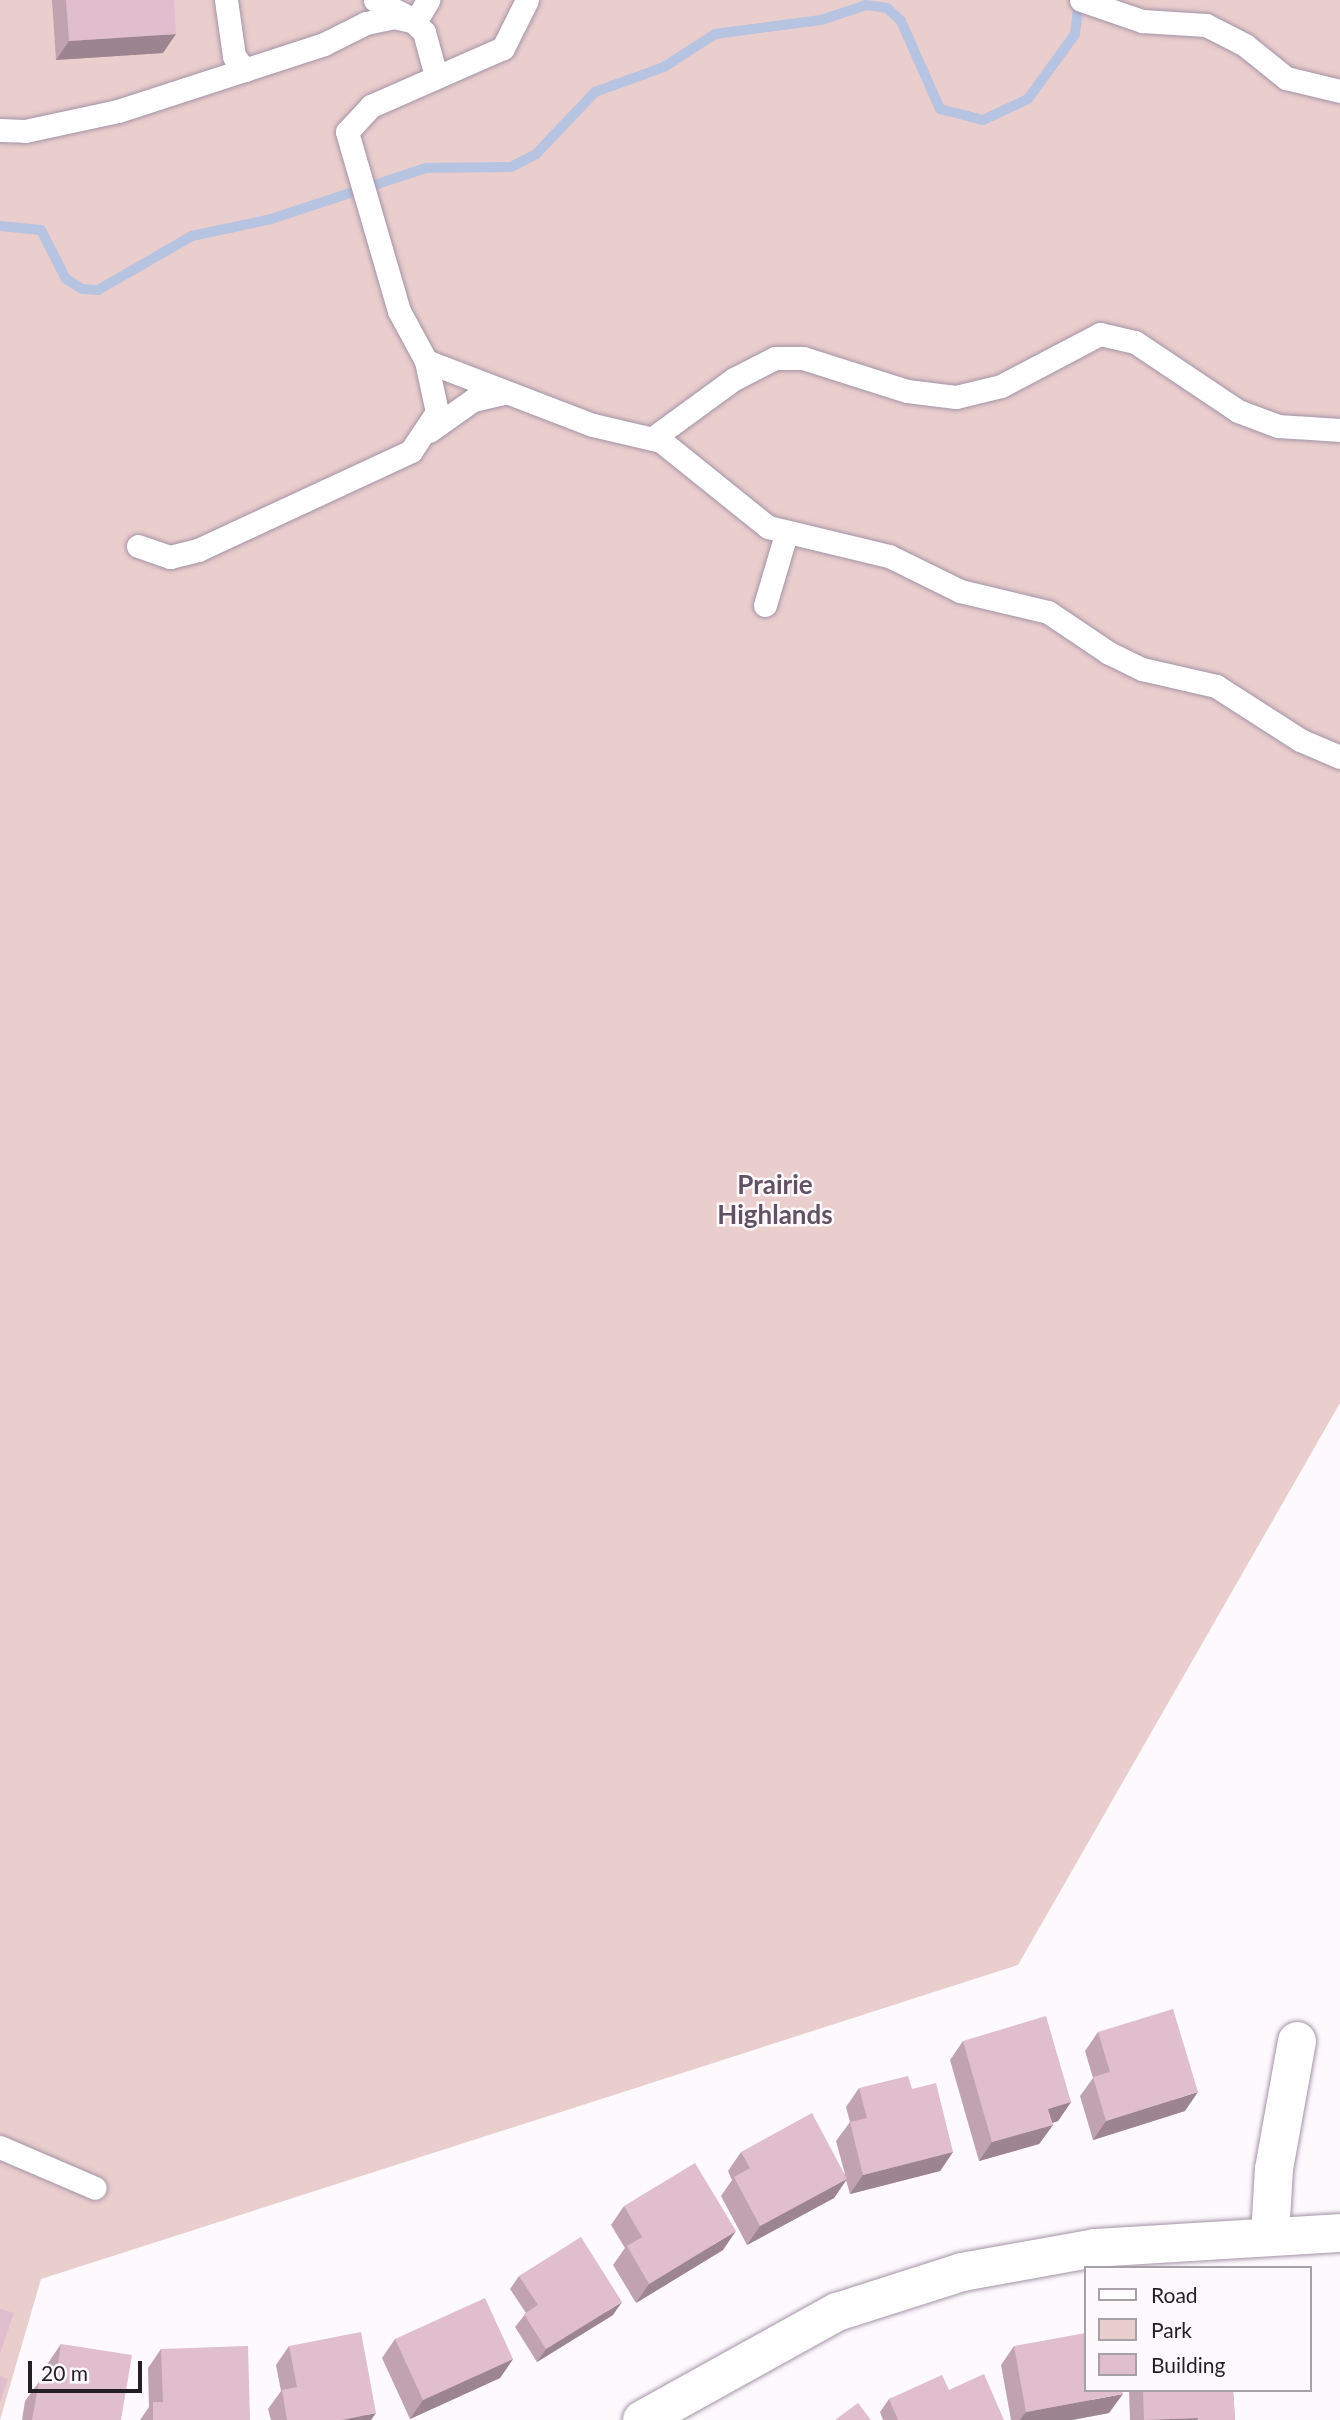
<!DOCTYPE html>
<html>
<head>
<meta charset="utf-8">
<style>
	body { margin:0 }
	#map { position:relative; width:1340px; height:2420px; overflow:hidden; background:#fdf9fd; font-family:Lato,sans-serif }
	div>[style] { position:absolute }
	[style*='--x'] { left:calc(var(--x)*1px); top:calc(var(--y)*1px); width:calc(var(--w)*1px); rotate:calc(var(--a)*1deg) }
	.green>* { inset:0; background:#eacdcd }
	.stream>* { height:10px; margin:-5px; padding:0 5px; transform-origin:5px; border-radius:5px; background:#b6c3e1 }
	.roads { filter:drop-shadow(0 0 2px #a393a6) drop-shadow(0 0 2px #a393a6) }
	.lane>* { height:23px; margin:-11.5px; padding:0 11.5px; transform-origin:11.5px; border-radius:11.5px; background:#fff }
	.street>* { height:38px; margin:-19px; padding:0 19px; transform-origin:19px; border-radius:19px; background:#fff }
	.wall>* { inset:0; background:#c1a3b0 }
	.shaded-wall>* { inset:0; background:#9d8590 }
	.building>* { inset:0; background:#e0becd }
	span { translate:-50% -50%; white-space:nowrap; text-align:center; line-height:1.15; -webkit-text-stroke:5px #fdf9fd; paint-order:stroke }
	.quarter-label { font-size:26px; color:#615263; font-weight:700 }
	.legend { position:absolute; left:1084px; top:2266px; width:228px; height:126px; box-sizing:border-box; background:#fdf9fd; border:2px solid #a6a1a7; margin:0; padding:9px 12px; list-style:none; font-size:21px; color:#241e25 }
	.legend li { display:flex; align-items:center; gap:14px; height:35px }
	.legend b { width:35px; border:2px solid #a6a1a7 }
	.scale { position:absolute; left:28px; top:2361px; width:114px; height:32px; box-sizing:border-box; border:4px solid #241e25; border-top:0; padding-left:9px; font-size:21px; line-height:24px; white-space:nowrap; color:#241e25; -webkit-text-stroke:5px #fdf9fd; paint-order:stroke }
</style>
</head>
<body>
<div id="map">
	<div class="green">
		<i style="clip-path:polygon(0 0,1340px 0,1340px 1403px,1018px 1965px,41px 2279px,0 2420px)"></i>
	</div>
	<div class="stream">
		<i style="--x:0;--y:226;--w:41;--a:5.6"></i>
		<i style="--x:41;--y:230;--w:55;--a:63"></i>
		<i style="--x:66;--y:279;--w:19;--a:32"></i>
		<i style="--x:82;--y:289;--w:16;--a:4"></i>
		<i style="--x:98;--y:290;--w:108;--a:-29.9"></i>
		<i style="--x:192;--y:236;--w:81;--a:-12.1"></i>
		<i style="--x:271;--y:219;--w:163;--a:-18.2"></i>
		<i style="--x:426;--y:168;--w:85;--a:-0.7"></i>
		<i style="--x:511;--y:167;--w:28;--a:-27"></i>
		<i style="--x:536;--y:154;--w:86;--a:-46.4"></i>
		<i style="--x:595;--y:92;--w:73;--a:-19.9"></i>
		<i style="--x:664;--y:67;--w:61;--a:-32.9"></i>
		<i style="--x:715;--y:34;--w:107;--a:-7.5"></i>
		<i style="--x:821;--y:20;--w:47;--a:-18.4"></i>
		<i style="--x:866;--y:5;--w:21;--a:8"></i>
		<i style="--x:887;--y:8;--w:19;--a:43"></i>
		<i style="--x:901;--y:21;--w:96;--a:66.1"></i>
		<i style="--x:940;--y:109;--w:44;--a:14.3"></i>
		<i style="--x:983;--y:120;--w:50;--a:-25"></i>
		<i style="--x:1028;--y:99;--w:80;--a:-54.1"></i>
		<i style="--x:1075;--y:34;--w:34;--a:-83"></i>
	</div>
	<div class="roads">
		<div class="lane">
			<i style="--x:226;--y:0;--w:57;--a:81.9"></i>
			<i style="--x:234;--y:56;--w:18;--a:52"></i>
			<i style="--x:375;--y:0;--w:38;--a:27"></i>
			<i style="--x:409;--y:17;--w:21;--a:45"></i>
			<i style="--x:424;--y:32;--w:46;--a:74.7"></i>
			<i style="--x:527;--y:0;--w:54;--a:116.6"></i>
			<i style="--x:503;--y:48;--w:144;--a:156.3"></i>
			<i style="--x:371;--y:106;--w:35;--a:133"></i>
			<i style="--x:347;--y:132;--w:186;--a:73.8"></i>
			<i style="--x:399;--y:311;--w:57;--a:61.6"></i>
			<i style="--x:426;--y:361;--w:179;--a:21"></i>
			<i style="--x:593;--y:425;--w:70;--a:13.2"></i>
			<i style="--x:661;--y:441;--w:137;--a:38.8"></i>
			<i style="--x:768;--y:527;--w:124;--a:13.5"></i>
			<i style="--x:889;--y:556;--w:79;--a:26.2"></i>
			<i style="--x:960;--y:591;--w:90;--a:13.4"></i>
			<i style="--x:1048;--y:612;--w:73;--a:33.9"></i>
			<i style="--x:1109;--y:653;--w:37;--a:26"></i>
			<i style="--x:1142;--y:669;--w:76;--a:12.9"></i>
			<i style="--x:1216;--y:686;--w:100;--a:32.7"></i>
			<i style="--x:1300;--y:740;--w:43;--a:23"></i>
			<i style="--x:1081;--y:0;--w:65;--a:19"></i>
			<i style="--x:1142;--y:21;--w:64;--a:3.6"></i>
			<i style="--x:1206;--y:25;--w:44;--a:27.1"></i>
			<i style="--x:1245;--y:45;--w:53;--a:38.8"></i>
			<i style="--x:1286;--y:78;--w:56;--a:13.5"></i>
			<i style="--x:0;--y:130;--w:25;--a:2"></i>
			<i style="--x:25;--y:131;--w:95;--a:-12.1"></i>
			<i style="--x:118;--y:111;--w:217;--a:-18"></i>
			<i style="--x:324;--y:44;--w:47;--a:-26.6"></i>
			<i style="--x:366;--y:23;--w:29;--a:-12"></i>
			<i style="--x:394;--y:17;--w:22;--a:13"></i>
			<i style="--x:415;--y:22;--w:26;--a:-59"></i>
			<i style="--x:429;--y:431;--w:54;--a:-35.2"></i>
			<i style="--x:473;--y:400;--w:31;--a:-13"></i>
			<i style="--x:653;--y:438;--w:100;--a:-36.1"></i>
			<i style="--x:734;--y:379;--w:46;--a:-27.1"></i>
			<i style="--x:775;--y:358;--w:28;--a:0"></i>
			<i style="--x:803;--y:358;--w:109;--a:17.6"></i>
			<i style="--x:907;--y:391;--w:49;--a:7"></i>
			<i style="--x:956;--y:397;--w:46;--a:-13.7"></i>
			<i style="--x:1001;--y:386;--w:112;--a:-27.7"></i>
			<i style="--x:1100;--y:334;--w:36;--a:13"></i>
			<i style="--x:1135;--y:342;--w:124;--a:33.8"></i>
			<i style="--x:1238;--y:411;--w:43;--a:20.6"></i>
			<i style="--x:1278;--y:426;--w:62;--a:3.7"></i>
			<i style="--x:138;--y:546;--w:34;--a:19"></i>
			<i style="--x:170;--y:557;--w:29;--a:-14"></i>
			<i style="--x:198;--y:550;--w:235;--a:-24.9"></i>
			<i style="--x:411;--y:451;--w:47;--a:-56.3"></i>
			<i style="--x:437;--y:412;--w:52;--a:-102.2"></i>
			<i style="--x:765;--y:605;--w:74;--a:-73.5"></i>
			<i style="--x:0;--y:2147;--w:103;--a:23.3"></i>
		</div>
		<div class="street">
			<i style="--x:1270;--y:2236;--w:67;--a:-86.6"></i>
			<i style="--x:1274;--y:2169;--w:130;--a:-79.8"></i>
			<i style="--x:642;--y:2420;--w:223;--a:-29"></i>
			<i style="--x:837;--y:2312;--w:131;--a:-17.7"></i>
			<i style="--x:962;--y:2272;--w:135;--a:-10.2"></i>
			<i style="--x:1095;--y:2248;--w:245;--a:-3.5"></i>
		</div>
	</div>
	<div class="wall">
		<i style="clip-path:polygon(52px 0,174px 0,163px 53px,56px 60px)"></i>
		<i style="clip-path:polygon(1098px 2032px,1185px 2111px,1093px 2140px,1080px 2096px,1093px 2078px,1085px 2051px)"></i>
		<i style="clip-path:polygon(963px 2041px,1071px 2102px,1058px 2121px,1052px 2123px,1053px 2125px,1039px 2144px,979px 2161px,950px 2060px)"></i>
		<i style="clip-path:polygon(859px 2088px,912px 2089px,953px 2152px,940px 2171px,850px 2194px,846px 2180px,834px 2198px,747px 2245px,721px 2196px,732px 2180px,728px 2171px,741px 2152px,845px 2174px,836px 2141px,850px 2122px,846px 2107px)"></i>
		<i style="clip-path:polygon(624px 2206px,723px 2250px,636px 2303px,613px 2265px,625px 2248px,611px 2225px)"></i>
		<i style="clip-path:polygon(519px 2276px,613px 2315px,537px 2362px,515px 2327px,526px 2313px,510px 2289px)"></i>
		<i style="clip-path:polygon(395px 2339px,513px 2359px,500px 2378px,410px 2419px,382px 2358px)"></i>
		<i style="clip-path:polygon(61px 2344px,121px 2420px,22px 2420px,25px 2401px,39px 2382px,45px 2383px,48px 2363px)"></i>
		<i style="clip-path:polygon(289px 2346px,371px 2420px,271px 2420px,268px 2409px,281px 2391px,276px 2365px)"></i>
		<i style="clip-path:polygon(1014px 2346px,1109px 2413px,1072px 2420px,1011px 2420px,1001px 2365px)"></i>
		<i style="clip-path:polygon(161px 2349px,250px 2420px,140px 2420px,149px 2407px,148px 2368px)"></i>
		<i style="clip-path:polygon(949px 2390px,1004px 2420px,883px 2420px,880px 2412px,889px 2399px)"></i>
		<i style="clip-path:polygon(1129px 2390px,1233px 2390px,1235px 2420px,1130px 2420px)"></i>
	</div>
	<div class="shaded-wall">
		<i style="clip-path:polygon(176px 34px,163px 53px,56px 60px,69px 41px)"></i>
		<i style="clip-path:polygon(1198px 2092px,1185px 2111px,1093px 2140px,1106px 2121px)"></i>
		<i style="clip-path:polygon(1071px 2102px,1058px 2121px,1035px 2128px,1048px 2109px)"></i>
		<i style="clip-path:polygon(1053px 2125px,1039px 2144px,979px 2161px,992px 2142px)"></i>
		<i style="clip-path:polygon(953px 2152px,940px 2171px,850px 2194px,863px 2175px)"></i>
		<i style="clip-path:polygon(847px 2179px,834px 2198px,747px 2245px,760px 2226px)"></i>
		<i style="clip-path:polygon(736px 2231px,723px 2250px,636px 2303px,649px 2284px)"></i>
		<i style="clip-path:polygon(622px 2302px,613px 2315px,537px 2362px,546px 2349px)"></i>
		<i style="clip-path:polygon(513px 2359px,500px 2378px,410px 2419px,423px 2400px)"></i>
		<i style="clip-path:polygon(1123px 2394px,1109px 2413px,1072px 2420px,1020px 2420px,1026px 2412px)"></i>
		<i style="clip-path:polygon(376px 2413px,371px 2420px,342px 2420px)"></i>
		<i style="clip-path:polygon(1198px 2418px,1196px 2420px,1144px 2420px)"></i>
	</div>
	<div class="building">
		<i style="clip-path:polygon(66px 0,174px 0,176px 34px,69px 41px)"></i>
		<i style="clip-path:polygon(1173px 2009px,1198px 2092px,1106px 2121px,1093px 2077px,1110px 2072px,1098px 2032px)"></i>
		<i style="clip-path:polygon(1046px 2016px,1071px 2102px,1048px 2109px,1053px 2125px,992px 2142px,963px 2041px)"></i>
		<i style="clip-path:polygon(908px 2076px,912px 2089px,936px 2083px,953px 2152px,863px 2175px,850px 2122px,867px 2118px,859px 2088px)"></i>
		<i style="clip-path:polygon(812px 2113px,847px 2179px,760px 2226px,734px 2177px,750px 2168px,741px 2152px)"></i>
		<i style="clip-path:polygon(695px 2163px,736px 2231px,649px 2284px,627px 2246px,642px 2237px,624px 2206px)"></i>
		<i style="clip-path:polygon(581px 2237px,622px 2302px,546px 2349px,524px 2314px,538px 2305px,519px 2276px)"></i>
		<i style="clip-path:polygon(485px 2298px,513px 2359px,423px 2400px,395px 2339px)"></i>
		<i style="clip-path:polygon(0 2309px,14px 2313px,0 2354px)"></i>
		<i style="clip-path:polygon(361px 2332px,376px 2413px,342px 2420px,287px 2420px,282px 2390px,297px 2387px,289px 2346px)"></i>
		<i style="clip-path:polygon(1086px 2333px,1086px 2390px,1122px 2390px,1123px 2394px,1026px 2412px,1014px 2346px)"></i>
		<i style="clip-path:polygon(61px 2344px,132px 2355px,121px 2420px,32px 2420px,39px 2382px,55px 2384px)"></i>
		<i style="clip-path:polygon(248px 2346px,250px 2420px,153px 2420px,153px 2402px,163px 2402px,161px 2349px)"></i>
		<i style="clip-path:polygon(984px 2374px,1004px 2420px,898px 2420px,889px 2399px,942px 2375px,949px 2390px)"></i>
		<i style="clip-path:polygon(0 2376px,8px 2379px,0 2403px)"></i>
		<i style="clip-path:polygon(1143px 2390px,1233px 2390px,1235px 2420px,1198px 2420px,1198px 2418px,1144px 2420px)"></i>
		<i style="clip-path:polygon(858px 2403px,871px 2420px,835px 2420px)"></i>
	</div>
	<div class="quarter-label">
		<span style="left:775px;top:1200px">Prairie<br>Highlands</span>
	</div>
	<ul class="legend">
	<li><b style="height:9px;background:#fff"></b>Road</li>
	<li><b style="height:19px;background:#eacdcd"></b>Park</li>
	<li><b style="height:19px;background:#e0becd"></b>Building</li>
	</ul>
	<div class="scale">20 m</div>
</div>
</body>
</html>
